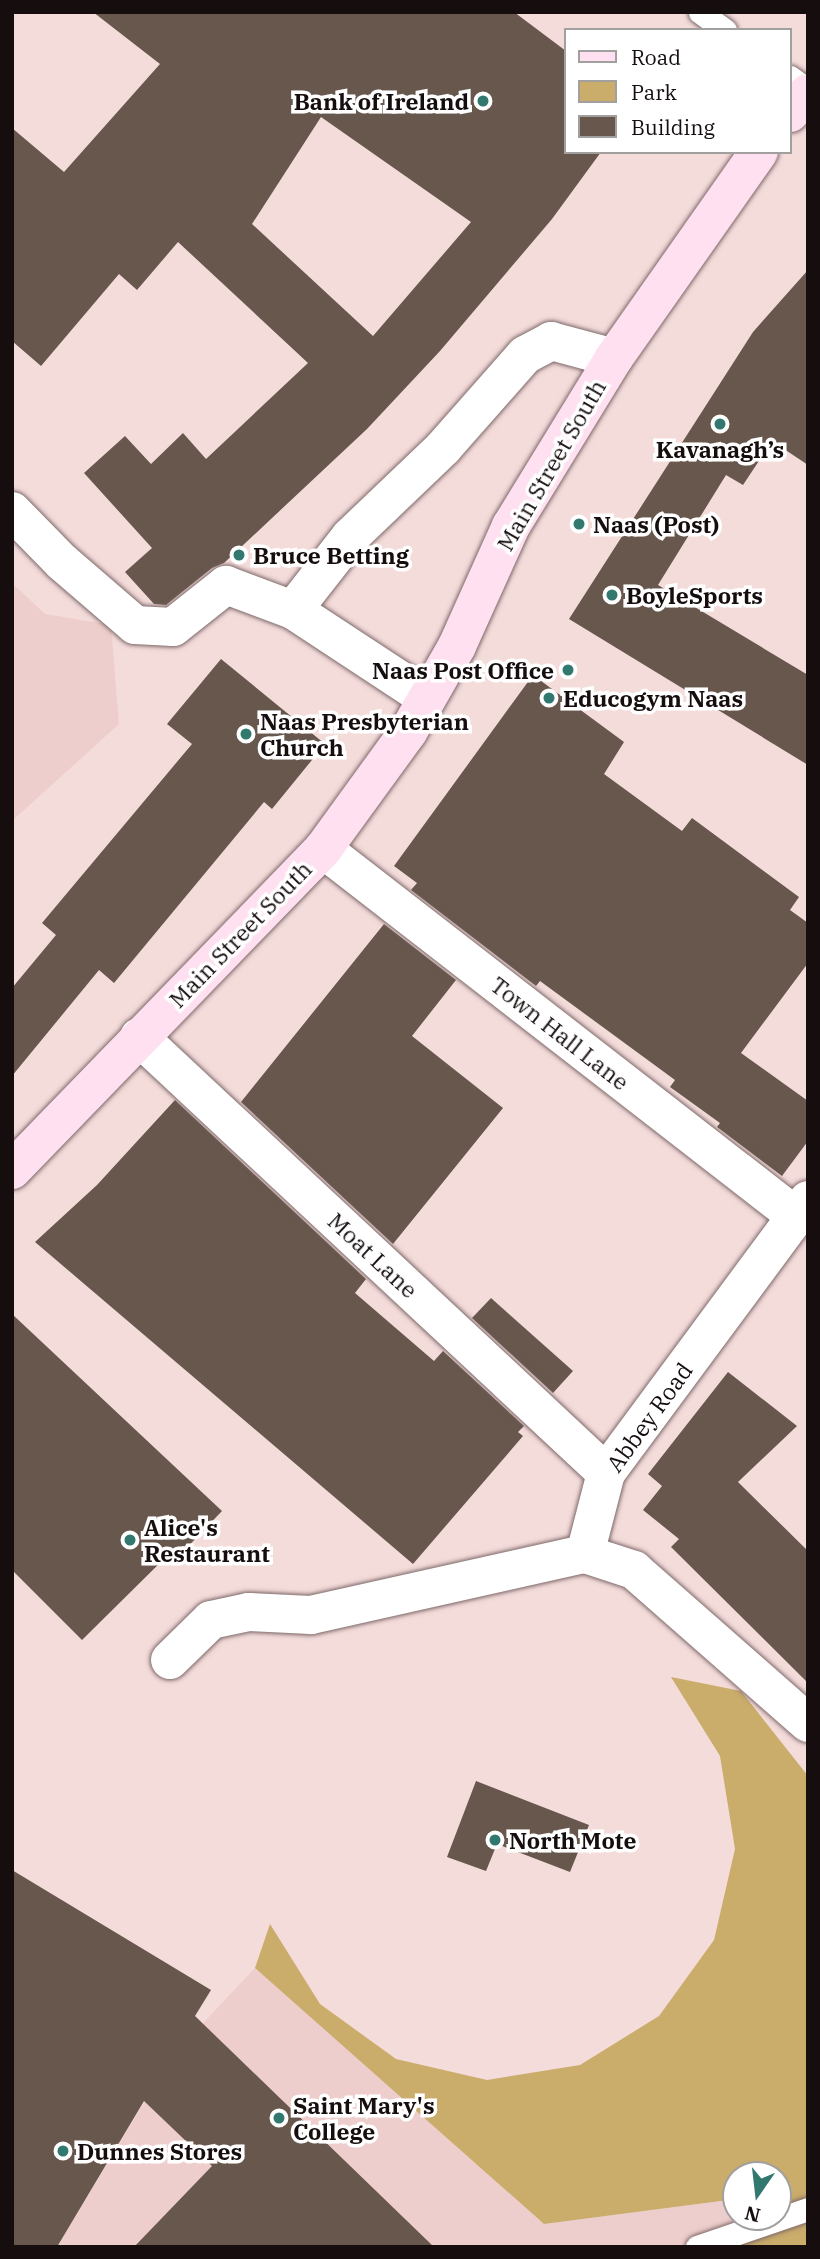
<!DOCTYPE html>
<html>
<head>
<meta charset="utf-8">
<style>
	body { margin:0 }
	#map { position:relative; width:820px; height:2259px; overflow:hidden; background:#f4dcdb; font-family:"IBM Plex Serif",serif }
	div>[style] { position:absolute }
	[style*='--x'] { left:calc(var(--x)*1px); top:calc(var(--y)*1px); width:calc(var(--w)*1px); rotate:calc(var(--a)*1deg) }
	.built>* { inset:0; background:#eececd }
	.green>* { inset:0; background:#caac6b }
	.building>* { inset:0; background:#67574d }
	.roads { filter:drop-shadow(0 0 2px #7e6969) drop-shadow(0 0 2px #7e6969) }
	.lane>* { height:23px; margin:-11.5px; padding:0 11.5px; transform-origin:11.5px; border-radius:11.5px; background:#fff }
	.street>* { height:38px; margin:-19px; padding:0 19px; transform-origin:19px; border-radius:19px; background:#fff }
	.secondary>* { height:38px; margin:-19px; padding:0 19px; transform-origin:19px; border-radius:19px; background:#fee0f0 }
	.dots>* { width:19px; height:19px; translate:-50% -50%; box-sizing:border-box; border:4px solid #fff; border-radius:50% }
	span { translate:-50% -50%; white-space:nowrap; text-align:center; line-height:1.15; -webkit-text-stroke:7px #fff; paint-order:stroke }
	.poi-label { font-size:23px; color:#160e0e; font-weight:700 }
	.right { translate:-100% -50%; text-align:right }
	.left { translate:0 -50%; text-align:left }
	.street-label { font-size:23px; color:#160e0e }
	.frame { position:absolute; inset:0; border:14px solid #160e0e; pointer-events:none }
	.legend { position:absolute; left:564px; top:28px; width:228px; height:126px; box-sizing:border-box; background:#fff; border:2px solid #a29f9f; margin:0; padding:9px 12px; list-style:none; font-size:21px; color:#160e0e }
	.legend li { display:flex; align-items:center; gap:14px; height:35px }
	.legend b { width:35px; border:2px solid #a29f9f }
	.north { position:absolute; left:722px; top:2161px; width:70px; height:70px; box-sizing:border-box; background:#fff; border:2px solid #a29f9f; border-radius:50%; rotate:194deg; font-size:19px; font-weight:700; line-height:28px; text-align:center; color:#160e0e }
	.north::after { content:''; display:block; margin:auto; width:24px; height:32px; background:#31786f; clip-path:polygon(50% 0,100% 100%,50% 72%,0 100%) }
</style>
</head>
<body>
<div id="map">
	<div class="built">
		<i style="clip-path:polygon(13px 584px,45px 614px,111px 625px,119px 724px,12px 821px)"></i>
		<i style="clip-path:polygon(255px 1968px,544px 2224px,736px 2199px,736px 2217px,778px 2217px,808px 2247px,57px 2247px,172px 2056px)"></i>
	</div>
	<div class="green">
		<i style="clip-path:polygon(671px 1677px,741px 1691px,808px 1776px,808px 2247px,740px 2247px,744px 2217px,778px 2217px,778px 2175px,736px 2175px,736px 2199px,544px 2224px,255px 1968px,270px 1924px,320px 2004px,396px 2059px,487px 2080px,580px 2065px,659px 2016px,714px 1940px,735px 1849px,720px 1756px)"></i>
	</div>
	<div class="building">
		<i style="clip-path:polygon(evenodd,93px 12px,514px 12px,566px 51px,566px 152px,601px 152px,552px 219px,440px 351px,367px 429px,224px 563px,212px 568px,166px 605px,154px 604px,125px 572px,152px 548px,84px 473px,125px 436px,151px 464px,183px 433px,206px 459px,308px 363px,178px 242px,137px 290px,119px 274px,41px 366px,12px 341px,12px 128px,64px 172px,160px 64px,93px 12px,321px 117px,471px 222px,373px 336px,252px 224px,321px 117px)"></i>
		<i style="clip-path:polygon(808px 270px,808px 465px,772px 441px,743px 485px,726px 475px,658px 585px,808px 675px,808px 765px,569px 619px,753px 332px)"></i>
		<i style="clip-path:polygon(221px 659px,325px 744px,272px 809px,264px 802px,114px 983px,99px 970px,12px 1076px,12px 988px,56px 935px,42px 923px,192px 744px,167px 724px)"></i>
		<i style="clip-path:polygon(533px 675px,624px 742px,604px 774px,682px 831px,692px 818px,799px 897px,790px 910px,808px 923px,808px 963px,741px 1053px,808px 1101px,808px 1141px,782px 1176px,717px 1127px,720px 1123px,670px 1087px,675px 1080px,540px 981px,536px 986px,411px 890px,417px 883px,394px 866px)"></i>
		<i style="clip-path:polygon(384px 924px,456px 980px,412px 1036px,503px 1108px,393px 1244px,241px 1102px)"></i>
		<i style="clip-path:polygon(175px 1100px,366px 1279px,355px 1293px,434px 1361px,443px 1351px,524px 1426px,518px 1432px,523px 1436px,413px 1564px,35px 1242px,97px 1185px)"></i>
		<i style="clip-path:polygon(491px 1298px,573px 1371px,553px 1393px,472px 1318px)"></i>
		<i style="clip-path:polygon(12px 1314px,222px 1511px,178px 1557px,172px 1551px,82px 1640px,12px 1570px)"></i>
		<i style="clip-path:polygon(728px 1372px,797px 1426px,738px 1482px,808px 1551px,808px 1683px,671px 1547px,679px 1539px,643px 1510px,662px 1486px,648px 1474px)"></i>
		<i style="clip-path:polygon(476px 1781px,589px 1825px,570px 1872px,497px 1844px,486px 1871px,447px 1857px)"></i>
		<i style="clip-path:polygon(12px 1870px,211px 1990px,195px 2016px,434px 2247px,134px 2247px,212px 2166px,144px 2101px,57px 2247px,12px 2247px)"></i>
	</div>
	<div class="roads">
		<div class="lane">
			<i style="--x:700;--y:12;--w:31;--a:36"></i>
			<i style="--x:790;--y:77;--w:22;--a:36"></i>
			<i style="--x:697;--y:2247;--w:117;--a:-18.9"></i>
		</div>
		<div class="street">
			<i style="--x:12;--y:511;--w:71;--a:45.6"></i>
			<i style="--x:62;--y:562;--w:96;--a:40.8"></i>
			<i style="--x:135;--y:625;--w:38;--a:3"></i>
			<i style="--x:173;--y:627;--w:68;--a:-38.4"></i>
			<i style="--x:226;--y:585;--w:72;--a:20.5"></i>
			<i style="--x:427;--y:698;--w:160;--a:-146.7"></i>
			<i style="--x:293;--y:610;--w:93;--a:-52"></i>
			<i style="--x:350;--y:537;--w:129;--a:-43.7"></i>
			<i style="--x:443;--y:448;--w:124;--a:-48.6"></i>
			<i style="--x:525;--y:355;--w:30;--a:-28"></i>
			<i style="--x:551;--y:341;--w:65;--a:15.1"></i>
			<i style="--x:323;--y:849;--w:600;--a:37.82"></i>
			<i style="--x:139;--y:1037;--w:639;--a:43.03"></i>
			<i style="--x:808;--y:1200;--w:340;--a:126.5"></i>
			<i style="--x:606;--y:1473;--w:84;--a:104.5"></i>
			<i style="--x:585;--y:1554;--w:52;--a:18.1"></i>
			<i style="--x:634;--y:1570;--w:232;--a:41.3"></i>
			<i style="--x:170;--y:1660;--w:57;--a:-44.3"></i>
			<i style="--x:211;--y:1620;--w:39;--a:-12"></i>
			<i style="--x:249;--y:1612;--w:62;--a:2.8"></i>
			<i style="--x:311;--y:1615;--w:281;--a:-12.6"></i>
		</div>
		<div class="secondary">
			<i style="--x:790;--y:113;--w:27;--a:-48"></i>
			<i style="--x:12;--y:1170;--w:447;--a:-45.9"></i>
			<i style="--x:323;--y:849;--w:145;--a:-54"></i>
			<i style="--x:408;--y:732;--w:99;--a:-60.3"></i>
			<i style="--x:457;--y:646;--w:132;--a:-65.8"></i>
			<i style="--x:511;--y:526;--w:197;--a:-58.5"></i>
			<i style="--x:614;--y:358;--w:252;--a:-54.9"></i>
		</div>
	</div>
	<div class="dots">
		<i style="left:483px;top:101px;background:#31786f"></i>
		<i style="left:720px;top:424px;background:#31786f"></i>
		<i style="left:579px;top:524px;background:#31786f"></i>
		<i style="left:239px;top:555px;background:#31786f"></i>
		<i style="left:612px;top:595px;background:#31786f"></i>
		<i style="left:568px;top:670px;background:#31786f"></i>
		<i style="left:549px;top:698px;background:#31786f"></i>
		<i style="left:246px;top:734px;background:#31786f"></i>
		<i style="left:130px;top:1540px;background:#31786f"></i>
		<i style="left:495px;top:1840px;background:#31786f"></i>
		<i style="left:279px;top:2118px;background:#31786f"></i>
		<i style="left:63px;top:2151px;background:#31786f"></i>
	</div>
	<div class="poi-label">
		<span class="right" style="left:469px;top:101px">Bank of Ireland</span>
		<span style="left:720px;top:449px">Kavanagh’s</span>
		<span class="left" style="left:593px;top:524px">Naas (Post)</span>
		<span class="left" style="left:253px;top:555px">Bruce Betting</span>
		<span class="left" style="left:626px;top:595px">BoyleSports</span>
		<span class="right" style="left:554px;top:670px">Naas Post Office</span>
		<span class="left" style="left:563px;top:698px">Educogym Naas</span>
		<span class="left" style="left:260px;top:734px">Naas Presbyterian<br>Church</span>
		<span class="left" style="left:144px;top:1540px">Alice's<br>Restaurant</span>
		<span class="left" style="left:509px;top:1840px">North Mote</span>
		<span class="left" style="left:293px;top:2118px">Saint Mary's<br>College</span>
		<span class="left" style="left:77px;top:2151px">Dunnes Stores</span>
	</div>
	<div class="street-label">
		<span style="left:551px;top:465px;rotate:-60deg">Main Street South</span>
		<span style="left:240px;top:934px;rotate:-46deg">Main Street South</span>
		<span style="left:560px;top:1033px;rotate:38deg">Town Hall Lane</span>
		<span style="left:373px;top:1255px;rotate:43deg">Moat Lane</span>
		<span style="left:649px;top:1417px;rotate:-54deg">Abbey Road</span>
	</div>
	<div class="frame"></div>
	<ul class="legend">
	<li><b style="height:9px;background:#fee0f0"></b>Road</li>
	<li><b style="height:19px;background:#caac6b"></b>Park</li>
	<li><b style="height:19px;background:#67574d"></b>Building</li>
	</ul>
	<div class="north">N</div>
</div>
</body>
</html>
